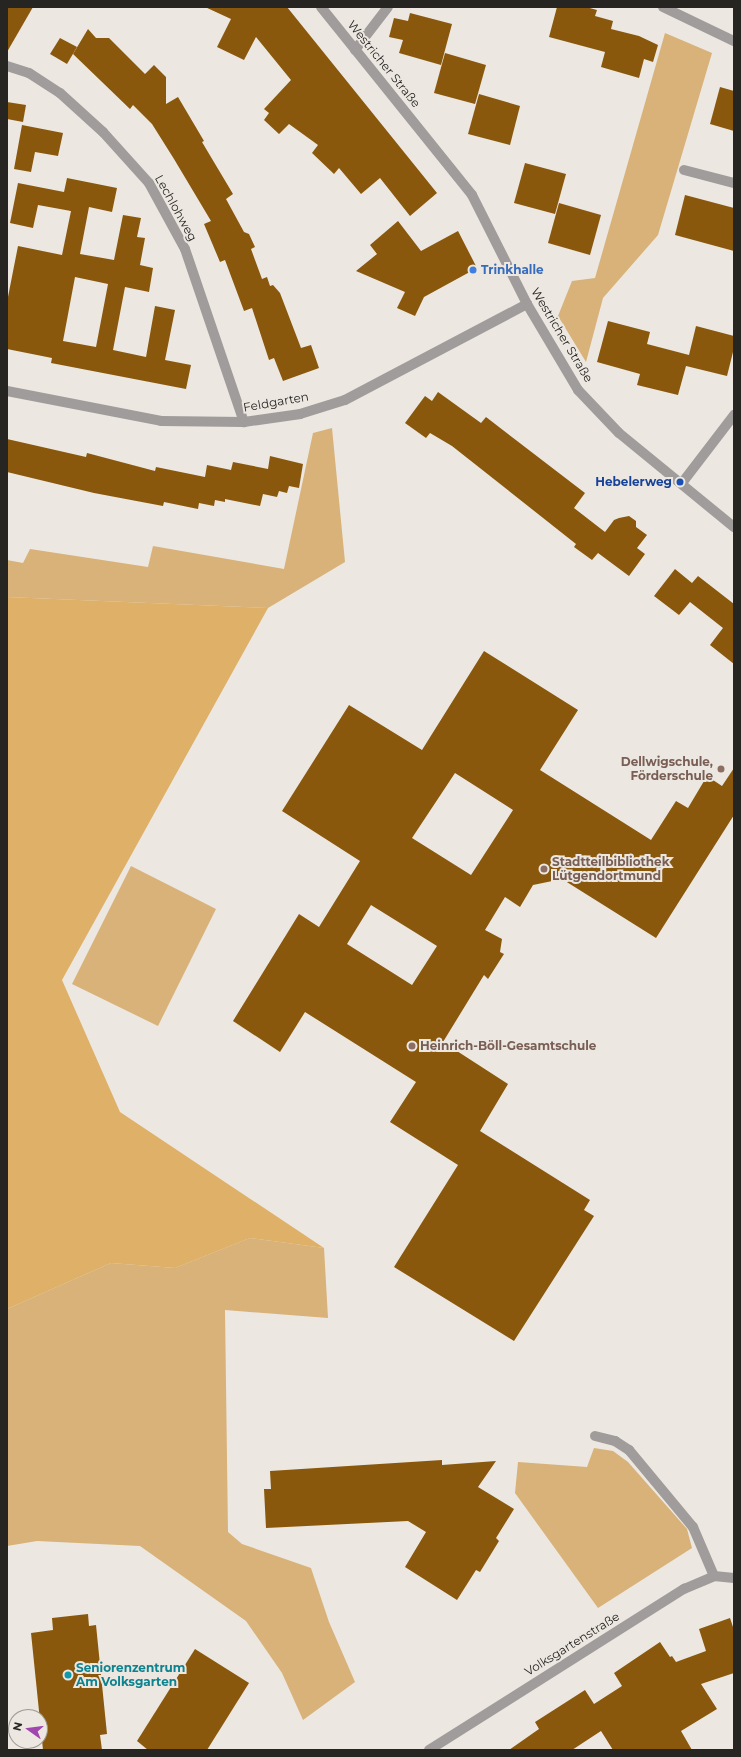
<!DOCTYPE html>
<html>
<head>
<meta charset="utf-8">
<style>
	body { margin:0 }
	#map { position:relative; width:741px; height:1757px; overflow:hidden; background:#ece7e0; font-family:Montserrat,sans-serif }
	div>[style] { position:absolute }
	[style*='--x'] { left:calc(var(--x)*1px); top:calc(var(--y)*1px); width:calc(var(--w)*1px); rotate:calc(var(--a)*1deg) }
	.green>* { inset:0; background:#d8b278 }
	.forest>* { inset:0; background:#deb068 }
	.building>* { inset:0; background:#8a580c }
	.service>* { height:10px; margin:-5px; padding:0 5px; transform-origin:5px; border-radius:5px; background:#a09c9b }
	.minor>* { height:10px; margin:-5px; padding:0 5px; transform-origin:5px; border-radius:5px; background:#a09c9b }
	.tertiary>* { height:10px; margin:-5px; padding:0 5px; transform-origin:5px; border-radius:5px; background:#a09c9b }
	.dots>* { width:11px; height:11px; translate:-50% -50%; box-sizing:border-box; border:2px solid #ece7e0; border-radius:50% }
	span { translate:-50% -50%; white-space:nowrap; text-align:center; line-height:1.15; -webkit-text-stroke:4px #ece7e0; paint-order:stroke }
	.street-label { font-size:12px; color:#262522 }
	.shop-label { font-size:12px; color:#366cbe; font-weight:700 }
	.left { translate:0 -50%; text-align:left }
	.transit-label { font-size:12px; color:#164399; font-weight:700 }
	.right { translate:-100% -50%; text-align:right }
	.education-label { font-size:12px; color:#785e54; font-weight:700 }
	.culture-label { font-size:12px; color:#0d838f; font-weight:700 }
	.frame { position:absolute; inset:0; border:8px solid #262522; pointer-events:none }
	.north { position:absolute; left:8px; top:1709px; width:40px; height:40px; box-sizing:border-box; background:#ece7e0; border:1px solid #9d9994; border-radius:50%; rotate:284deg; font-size:11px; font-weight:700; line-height:16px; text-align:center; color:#262522 }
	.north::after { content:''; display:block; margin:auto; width:14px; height:18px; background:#a145af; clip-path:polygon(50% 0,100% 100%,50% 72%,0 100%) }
</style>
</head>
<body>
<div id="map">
	<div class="green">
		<i style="clip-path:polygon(665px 33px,712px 53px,658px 235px,603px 298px,586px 362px,558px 316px,572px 281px,595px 278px)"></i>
		<i style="clip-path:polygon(332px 428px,345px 562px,268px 608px,7px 597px,7px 560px,23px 563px,30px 549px,148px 567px,153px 546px,284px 569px,313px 433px)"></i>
		<i style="clip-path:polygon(131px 866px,216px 909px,158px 1026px,72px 984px)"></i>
		<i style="clip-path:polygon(250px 1238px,324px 1248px,328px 1318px,225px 1310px,228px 1532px,242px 1544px,311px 1568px,329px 1622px,355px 1682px,303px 1720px,282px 1673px,246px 1621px,140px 1546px,37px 1541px,7px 1546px,7px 1309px,111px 1263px,175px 1268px)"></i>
		<i style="clip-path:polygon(594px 1448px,613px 1451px,628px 1462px,687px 1529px,692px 1548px,598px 1608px,515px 1493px,518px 1462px,587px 1467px)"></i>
	</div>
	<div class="forest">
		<i style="clip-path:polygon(7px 597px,268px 608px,62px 980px,120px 1112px,324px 1248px,250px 1238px,175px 1268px,111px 1263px,7px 1309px)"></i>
	</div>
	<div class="building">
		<i style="clip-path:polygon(7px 7px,33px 7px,7px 52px)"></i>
		<i style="clip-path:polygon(205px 7px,287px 7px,437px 193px,410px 216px,380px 178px,361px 194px,339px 168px,334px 174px,312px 153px,318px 145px,289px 124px,279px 134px,264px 120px,269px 113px,264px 109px,291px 80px,256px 37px,244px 60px,217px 47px,231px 19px)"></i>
		<i style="clip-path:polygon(557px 7px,586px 7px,597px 10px,595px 16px,613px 21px,611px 29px,639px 36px,658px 45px,653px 62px,644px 59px,639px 78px,601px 67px,605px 52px,549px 37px)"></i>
		<i style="clip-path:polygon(410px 13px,452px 24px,441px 65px,399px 53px,403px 40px,389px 37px,394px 18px,408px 21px)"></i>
		<i style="clip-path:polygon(88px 29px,96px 38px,109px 38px,145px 74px,154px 65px,166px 77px,166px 104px,178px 97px,204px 141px,202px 142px,233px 194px,226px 199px,244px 232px,249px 234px,255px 247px,251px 249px,262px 279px,267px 277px,270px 286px,273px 285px,280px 293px,301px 348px,311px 345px,319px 368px,283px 381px,274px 358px,269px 360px,252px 308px,244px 311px,225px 260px,220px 262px,204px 224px,211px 221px,174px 159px,152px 124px,133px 105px,130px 109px,73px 54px)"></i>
		<i style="clip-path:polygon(60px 38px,77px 47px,67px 64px,50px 54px)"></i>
		<i style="clip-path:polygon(445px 53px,486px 65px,475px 104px,434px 93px)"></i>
		<i style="clip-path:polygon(720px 87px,734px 91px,734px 131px,710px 124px)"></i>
		<i style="clip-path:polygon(479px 94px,520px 106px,510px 145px,468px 134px)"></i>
		<i style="clip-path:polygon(7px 102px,26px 105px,23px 122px,7px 119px)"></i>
		<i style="clip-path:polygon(22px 125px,63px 133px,58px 156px,35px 152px,31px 172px,14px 169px)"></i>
		<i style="clip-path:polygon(525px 163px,566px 174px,555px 214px,514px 203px)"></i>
		<i style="clip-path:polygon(evenodd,67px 178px,117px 188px,112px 212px,89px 207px,80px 254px,114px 260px,123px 215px,141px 218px,137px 237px,145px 238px,140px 265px,153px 268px,149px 292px,125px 287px,113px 350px,146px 357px,155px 306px,175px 310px,165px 360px,191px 365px,186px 389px,51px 363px,52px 358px,7px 349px,7px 302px,18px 246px,62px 255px,71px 211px,38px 205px,33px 228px,10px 223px,18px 183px,64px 192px,67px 178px,75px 277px,108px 284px,96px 347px,63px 341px,75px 277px)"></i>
		<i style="clip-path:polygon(685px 195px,734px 208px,734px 251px,675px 235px)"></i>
		<i style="clip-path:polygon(559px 203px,601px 215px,590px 255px,548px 243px)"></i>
		<i style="clip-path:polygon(398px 221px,421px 251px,458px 231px,477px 268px,424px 297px,415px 316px,397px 308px,405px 292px,356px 271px,377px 254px,370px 245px)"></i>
		<i style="clip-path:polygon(608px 321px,650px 332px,647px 344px,689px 355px,696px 326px,734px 336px,734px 348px,727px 376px,686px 366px,678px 395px,637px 385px,640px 374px,597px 362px)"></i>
		<i style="clip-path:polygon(438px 392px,481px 423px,486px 417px,585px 493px,574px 508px,605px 532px,614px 520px,619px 518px,629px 516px,636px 521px,636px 527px,647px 535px,637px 548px,645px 554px,629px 576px,598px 553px,592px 560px,574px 547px,576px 544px,452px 446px,430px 433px,426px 438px,405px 423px,425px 396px,432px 401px)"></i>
		<i style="clip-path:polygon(7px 439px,86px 457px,87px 453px,155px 471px,156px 467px,205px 477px,207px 465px,231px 470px,233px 462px,268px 469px,270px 456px,303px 464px,299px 488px,289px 486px,287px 493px,279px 491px,277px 497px,263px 494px,260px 506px,225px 499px,225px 502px,215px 500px,214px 506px,199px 503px,198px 509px,164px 502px,163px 506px,94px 493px,7px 472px)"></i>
		<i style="clip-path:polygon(675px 569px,692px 583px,698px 576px,734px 604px,734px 664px,710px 645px,723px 628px,690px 602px,679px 615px,654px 596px)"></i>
		<i style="clip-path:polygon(evenodd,484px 651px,578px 710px,540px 770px,651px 840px,676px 801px,688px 808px,707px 776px,722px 786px,734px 768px,734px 815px,656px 938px,562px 879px,533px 885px,520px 907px,505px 897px,485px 930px,502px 939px,500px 952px,504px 954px,488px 979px,484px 975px,443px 1042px,508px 1084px,480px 1131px,590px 1200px,584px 1210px,594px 1216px,514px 1341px,394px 1267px,458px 1165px,390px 1122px,416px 1082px,305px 1012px,280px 1052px,233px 1021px,299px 914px,319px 927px,360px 861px,282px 811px,349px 705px,422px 750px,484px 651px,455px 773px,513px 810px,471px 875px,412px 838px,455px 773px,484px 651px,371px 905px,437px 946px,412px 985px,347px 944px,371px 905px)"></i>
		<i style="clip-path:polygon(442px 1460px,442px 1465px,496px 1461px,478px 1487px,514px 1509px,496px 1538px,499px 1541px,480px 1572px,476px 1570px,457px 1600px,405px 1567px,426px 1532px,408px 1521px,266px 1528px,264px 1489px,271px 1489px,270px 1471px)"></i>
		<i style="clip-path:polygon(88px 1614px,89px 1626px,96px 1625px,107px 1734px,100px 1735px,102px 1750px,43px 1750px,31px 1633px,53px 1630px,52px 1618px)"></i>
		<i style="clip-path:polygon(730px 1618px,734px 1630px,734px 1673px,701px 1684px,717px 1709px,681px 1731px,692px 1750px,613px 1750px,601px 1731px,572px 1750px,509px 1750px,539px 1729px,535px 1722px,585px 1690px,594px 1704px,622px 1686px,614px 1673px,660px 1642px,670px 1657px,672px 1656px,676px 1662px,706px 1651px,699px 1629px)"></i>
		<i style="clip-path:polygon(195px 1649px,249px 1683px,207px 1750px,148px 1750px,137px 1741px)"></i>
	</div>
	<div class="service">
		<i style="--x:355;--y:50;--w:54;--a:-52.5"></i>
		<i style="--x:684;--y:170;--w:52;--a:14.6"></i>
		<i style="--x:595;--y:1436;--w:21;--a:14"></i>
		<i style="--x:615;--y:1441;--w:17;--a:33"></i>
		<i style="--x:629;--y:1450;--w:100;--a:50.3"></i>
		<i style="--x:693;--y:1527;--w:53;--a:66.8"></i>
	</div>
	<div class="minor">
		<i style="--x:663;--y:7;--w:79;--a:25.6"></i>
		<i style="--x:7;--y:66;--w:23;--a:18"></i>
		<i style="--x:29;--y:73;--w:37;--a:33"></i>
		<i style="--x:60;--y:93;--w:58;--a:42.2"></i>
		<i style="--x:103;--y:132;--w:69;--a:48"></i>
		<i style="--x:149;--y:183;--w:75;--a:61.4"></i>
		<i style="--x:185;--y:249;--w:183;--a:71.2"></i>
		<i style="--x:7;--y:391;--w:157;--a:11"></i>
		<i style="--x:161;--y:421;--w:83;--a:0.7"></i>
		<i style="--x:244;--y:422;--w:57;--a:-8.1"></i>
		<i style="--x:300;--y:414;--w:47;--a:-17.3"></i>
		<i style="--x:345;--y:400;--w:206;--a:-27.8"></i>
		<i style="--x:682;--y:483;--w:86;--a:-52.6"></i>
		<i style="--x:429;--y:1750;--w:302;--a:-32.3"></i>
		<i style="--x:684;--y:1589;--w:33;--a:-23"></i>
		<i style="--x:714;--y:1576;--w:20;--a:6"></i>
	</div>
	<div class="tertiary">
		<i style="--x:321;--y:7;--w:241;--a:51.2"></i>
		<i style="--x:472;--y:195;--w:122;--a:63.2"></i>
		<i style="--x:527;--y:304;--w:100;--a:59.3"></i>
		<i style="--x:578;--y:390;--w:59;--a:46.4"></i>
		<i style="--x:619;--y:433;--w:149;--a:39.3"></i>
	</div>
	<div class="dots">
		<i style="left:473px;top:270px;background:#3f7fe0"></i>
		<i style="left:680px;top:482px;background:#1a4fb4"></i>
		<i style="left:721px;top:769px;background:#8d6e63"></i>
		<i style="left:544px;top:869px;background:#8d6e63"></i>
		<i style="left:412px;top:1046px;background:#8d6e63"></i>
		<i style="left:68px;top:1675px;background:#0f9aa8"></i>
	</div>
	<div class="street-label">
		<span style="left:384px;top:64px;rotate:51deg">Westricher Straße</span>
		<span style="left:176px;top:208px;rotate:61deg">Lechlohweg</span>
		<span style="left:562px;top:335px;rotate:59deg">Westricher Straße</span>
		<span style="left:276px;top:402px;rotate:-10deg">Feldgarten</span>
		<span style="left:572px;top:1644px;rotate:-32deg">Volksgartenstraße</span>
	</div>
	<div class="shop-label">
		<span class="left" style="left:481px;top:270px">Trinkhalle</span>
	</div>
	<div class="transit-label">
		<span class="right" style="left:672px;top:482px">Hebelerweg</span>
	</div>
	<div class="education-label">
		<span class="right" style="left:713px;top:769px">Dellwigschule,<br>Förderschule</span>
		<span class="left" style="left:552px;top:869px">Stadtteilbibliothek<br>Lütgendortmund</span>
		<span class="left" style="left:420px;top:1046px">Heinrich-Böll-Gesamtschule</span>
	</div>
	<div class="culture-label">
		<span class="left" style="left:76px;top:1675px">Seniorenzentrum<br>Am Volksgarten</span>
	</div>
	<div class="frame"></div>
	<div class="north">N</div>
</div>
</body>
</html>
